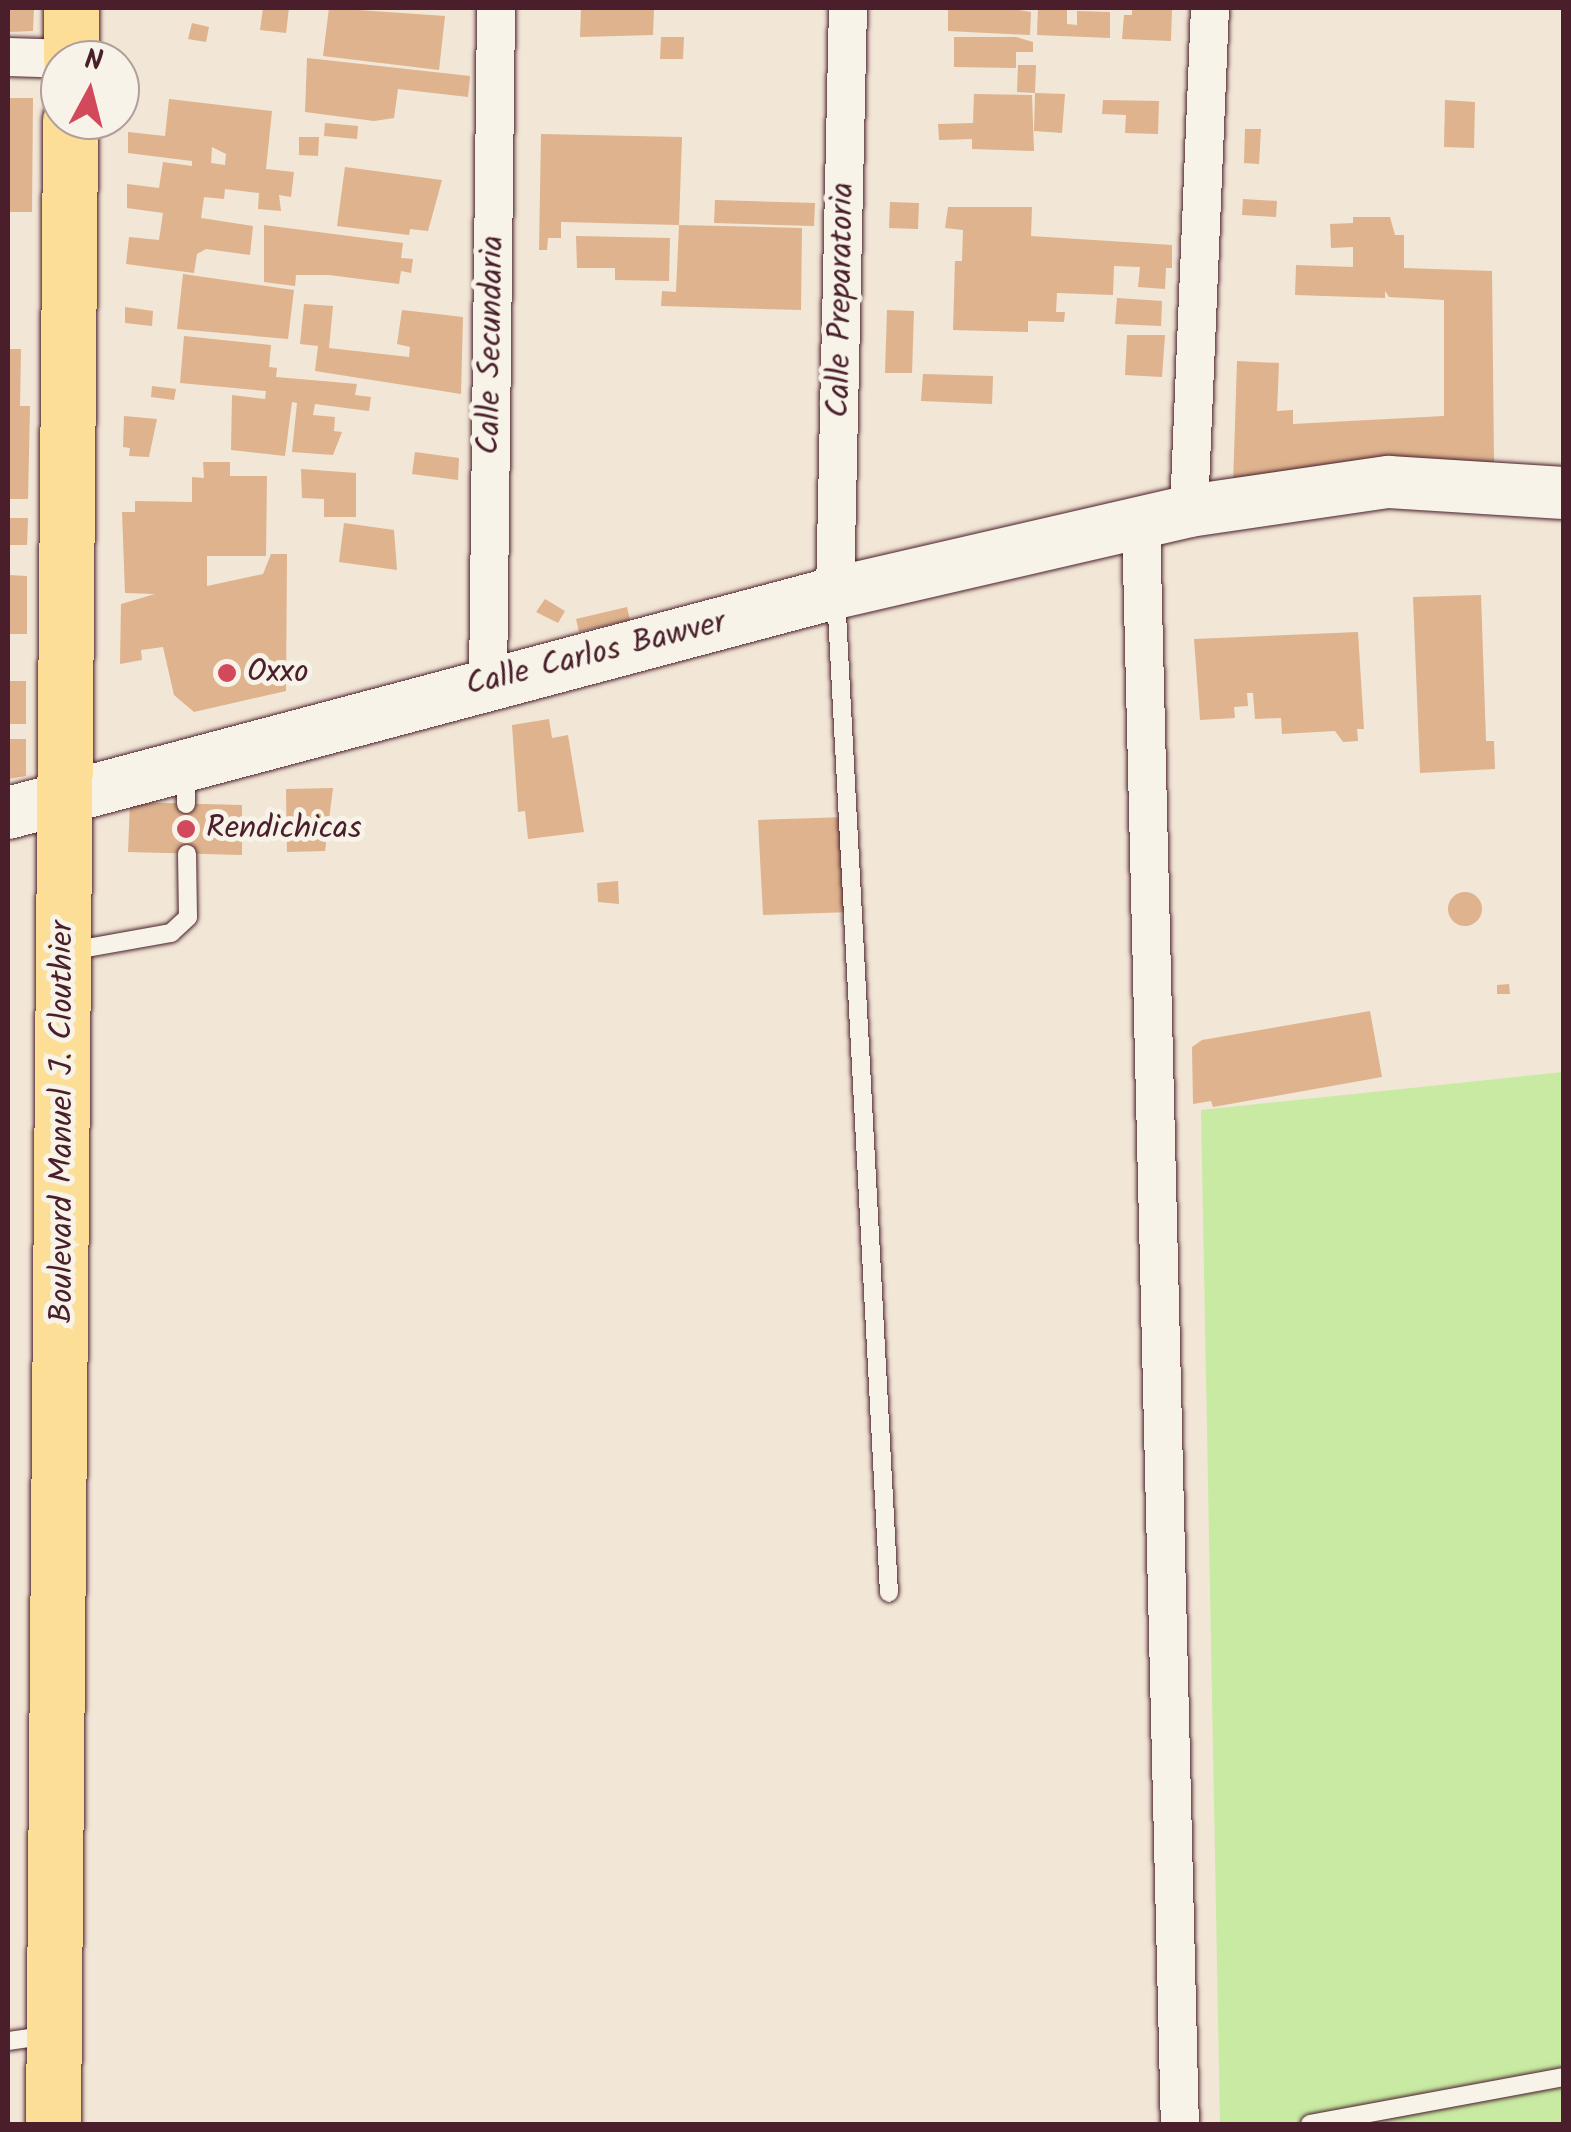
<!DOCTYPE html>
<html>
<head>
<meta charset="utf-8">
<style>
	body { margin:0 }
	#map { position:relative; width:1571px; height:2132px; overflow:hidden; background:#f2e6d6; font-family:Kalam,sans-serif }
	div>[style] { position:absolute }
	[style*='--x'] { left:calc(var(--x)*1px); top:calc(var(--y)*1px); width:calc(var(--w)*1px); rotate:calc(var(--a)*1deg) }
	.green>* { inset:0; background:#c9eaa3 }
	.building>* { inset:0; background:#deb38e }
	.round { border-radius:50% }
	.roads { filter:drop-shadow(0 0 2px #4a1f2b) drop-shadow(0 0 2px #4a1f2b) }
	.lane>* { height:18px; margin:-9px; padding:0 9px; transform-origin:9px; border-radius:9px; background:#f7f3e8 }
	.street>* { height:38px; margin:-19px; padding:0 19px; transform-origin:19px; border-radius:19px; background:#f7f3e8 }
	.secondary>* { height:52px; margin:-26px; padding:0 26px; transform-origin:26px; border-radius:26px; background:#f7f3e8 }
	.primary>* { height:55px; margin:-27.5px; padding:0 27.5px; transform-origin:27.5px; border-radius:27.5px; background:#fdde96 }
	.dots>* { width:28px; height:28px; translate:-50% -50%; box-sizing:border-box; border:5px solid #f7f3e8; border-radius:50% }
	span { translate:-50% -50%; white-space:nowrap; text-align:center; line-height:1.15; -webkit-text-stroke:10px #f7f3e8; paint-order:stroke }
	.street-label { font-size:32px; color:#4a1f2b }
	.poi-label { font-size:32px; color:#4a1f2b }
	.left { translate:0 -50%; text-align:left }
	.frame { position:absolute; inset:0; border:10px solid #4a1f2b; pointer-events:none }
	.north { position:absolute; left:40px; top:40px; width:100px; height:100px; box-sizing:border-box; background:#f7f3e8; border:2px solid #b29e9c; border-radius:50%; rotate:7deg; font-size:28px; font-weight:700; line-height:40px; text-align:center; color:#4a1f2b }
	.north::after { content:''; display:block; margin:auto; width:35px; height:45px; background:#d1495b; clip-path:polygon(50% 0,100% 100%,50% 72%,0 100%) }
</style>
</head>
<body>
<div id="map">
	<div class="green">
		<i style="clip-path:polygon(1563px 1072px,1563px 2124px,1220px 2124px,1201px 1110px)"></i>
	</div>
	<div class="building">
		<i style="clip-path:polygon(8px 8px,34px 8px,33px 31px,8px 32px)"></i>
		<i style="clip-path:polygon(263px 8px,289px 8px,286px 33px,260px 30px)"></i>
		<i style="clip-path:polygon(329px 8px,445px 16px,439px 70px,323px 56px)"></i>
		<i style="clip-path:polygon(581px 8px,654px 8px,653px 35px,580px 37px)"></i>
		<i style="clip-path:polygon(1008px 8px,1031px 12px,1030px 35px,948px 31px,948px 10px)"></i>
		<i style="clip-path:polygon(1038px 8px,1067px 8px,1067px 24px,1077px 25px,1077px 11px,1110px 12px,1110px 38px,1037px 35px)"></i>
		<i style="clip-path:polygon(1132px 8px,1172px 8px,1171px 41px,1122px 39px,1124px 15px,1132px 15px)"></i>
		<i style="clip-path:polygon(192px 23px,209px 27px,206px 42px,188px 39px)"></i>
		<i style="clip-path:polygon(661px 37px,684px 37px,683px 59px,660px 59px)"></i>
		<i style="clip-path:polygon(954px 37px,1016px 37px,1033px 42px,1033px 52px,1016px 52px,1016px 68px,954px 67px)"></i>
		<i style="clip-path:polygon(307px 58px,470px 76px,468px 97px,398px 89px,394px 118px,374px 121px,305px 112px)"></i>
		<i style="clip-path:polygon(1018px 65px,1036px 65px,1035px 93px,1017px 92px)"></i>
		<i style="clip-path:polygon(1035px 93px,1065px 94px,1062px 133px,1034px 131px)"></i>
		<i style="clip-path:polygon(974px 94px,1032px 95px,1034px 151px,972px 149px,972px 139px,939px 140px,938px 124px,973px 123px)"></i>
		<i style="clip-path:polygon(8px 98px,33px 98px,32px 212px,8px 212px)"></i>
		<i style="clip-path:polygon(evenodd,169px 99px,272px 111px,266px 169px,294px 172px,291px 197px,279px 195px,281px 211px,258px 209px,259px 193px,225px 189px,224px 199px,204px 197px,201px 218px,253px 226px,250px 255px,206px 249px,197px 254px,194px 273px,126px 264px,129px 237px,159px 240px,163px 213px,127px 208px,127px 184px,159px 188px,163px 162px,192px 166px,192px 161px,128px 153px,128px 132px,165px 136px,169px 99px,212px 147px,226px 154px,225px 165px,211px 163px,212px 147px)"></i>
		<i style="clip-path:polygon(1103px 100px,1159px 101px,1158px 134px,1125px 133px,1126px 115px,1102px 114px)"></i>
		<i style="clip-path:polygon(1445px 100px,1475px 102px,1474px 148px,1444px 147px)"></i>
		<i style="clip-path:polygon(325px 123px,358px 126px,357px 139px,324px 136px)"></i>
		<i style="clip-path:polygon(1245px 129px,1261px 129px,1259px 164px,1244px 163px)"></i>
		<i style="clip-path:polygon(541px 134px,682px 137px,679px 225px,561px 222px,561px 238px,548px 238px,547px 250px,539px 250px)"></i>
		<i style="clip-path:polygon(299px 137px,319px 137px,318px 156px,299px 155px)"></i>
		<i style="clip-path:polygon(345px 167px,442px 180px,428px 231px,410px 229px,409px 235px,337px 226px)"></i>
		<i style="clip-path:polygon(1243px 199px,1277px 201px,1276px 217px,1242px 215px)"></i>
		<i style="clip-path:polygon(715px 200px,815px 203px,814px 226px,714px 223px)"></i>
		<i style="clip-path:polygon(890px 202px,919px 203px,918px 229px,889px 228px)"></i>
		<i style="clip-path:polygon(948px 207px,1032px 207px,1031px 236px,1172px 245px,1172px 268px,1166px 268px,1165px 289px,1138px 287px,1140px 267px,1114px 266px,1113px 295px,1057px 293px,1056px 312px,1065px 312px,1064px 322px,1028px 321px,1028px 332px,953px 330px,955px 261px,962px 261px,963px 230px,945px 228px)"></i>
		<i style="clip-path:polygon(1353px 217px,1390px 217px,1395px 235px,1404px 235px,1404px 268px,1492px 271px,1494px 462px,1322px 469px,1233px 486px,1237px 361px,1279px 363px,1277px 411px,1293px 410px,1293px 424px,1444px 416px,1444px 300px,1389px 297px,1385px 291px,1385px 298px,1295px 295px,1296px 265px,1353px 267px,1353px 247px,1331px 248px,1330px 224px,1353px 223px)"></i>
		<i style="clip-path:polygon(264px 225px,403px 243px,401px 258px,413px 259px,411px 273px,401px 271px,399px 284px,329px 275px,296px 275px,295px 286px,264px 282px)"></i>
		<i style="clip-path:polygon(679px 225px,802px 228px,801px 310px,661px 306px,662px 291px,676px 292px)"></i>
		<i style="clip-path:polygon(576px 236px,670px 238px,669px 281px,615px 280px,615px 268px,577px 268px)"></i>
		<i style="clip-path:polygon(183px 274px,294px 290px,288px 339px,177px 329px)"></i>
		<i style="clip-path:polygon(1117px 298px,1162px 301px,1161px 326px,1115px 324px)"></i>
		<i style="clip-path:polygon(304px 304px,333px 306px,329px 348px,409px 357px,410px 347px,397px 344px,402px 310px,463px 317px,461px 394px,315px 371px,318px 346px,300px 344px)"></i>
		<i style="clip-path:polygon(125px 307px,153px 311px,152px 326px,125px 323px)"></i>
		<i style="clip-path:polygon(887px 310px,914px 311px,912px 373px,885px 373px)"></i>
		<i style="clip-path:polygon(1127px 335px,1165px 335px,1162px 377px,1125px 375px)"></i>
		<i style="clip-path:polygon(184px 336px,271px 345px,269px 367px,277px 368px,276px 377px,357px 384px,355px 395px,371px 397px,369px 411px,315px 404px,313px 415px,335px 417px,334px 431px,342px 432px,333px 455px,292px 452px,297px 403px,292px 402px,285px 456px,231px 450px,232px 395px,265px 399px,266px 391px,180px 383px)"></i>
		<i style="clip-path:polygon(8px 349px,21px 349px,20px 406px,30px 406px,28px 499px,8px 499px)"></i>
		<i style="clip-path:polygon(923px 374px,993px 376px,992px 404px,921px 401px)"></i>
		<i style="clip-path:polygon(152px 386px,176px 389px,174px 400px,151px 397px)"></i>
		<i style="clip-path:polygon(124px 416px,157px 419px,149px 457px,129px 456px,130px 448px,123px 447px)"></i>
		<i style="clip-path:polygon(415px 452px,459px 458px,458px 480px,412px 474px)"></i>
		<i style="clip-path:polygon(203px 462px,230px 462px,230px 476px,267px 476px,266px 556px,207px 556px,207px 586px,263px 574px,271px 554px,287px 554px,286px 691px,194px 712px,174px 695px,163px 647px,141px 650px,142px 660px,120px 664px,121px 604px,155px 594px,125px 593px,122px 512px,135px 512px,135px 501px,192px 502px,192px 477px,204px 478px)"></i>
		<i style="clip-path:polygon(301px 469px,356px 473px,356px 517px,324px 517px,324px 499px,302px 498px)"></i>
		<i style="clip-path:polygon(8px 518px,28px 518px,27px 545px,8px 545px)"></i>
		<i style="clip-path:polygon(344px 523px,394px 530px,397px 570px,339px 562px)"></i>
		<i style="clip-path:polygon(8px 575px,27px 576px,27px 634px,8px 634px)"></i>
		<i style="clip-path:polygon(1481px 595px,1486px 741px,1494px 741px,1495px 769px,1420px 773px,1413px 597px)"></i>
		<i style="clip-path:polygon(545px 599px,565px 611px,558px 623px,536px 612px)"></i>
		<i style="clip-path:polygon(627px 607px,630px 620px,579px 632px,576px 619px)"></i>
		<i style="clip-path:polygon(1358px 632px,1364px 729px,1357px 729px,1358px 741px,1343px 742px,1335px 731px,1282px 734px,1281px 718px,1255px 719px,1253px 693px,1247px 693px,1248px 706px,1234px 707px,1235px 718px,1200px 720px,1194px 639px)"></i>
		<i style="clip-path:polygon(8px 681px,26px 681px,26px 724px,8px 724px)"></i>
		<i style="clip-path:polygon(549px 719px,552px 738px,568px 735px,584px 832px,528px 839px,525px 811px,518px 812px,512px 725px)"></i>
		<i style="clip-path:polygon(8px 739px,26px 739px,26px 776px,8px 779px)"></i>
		<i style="clip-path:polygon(333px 788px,325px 851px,287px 852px,286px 789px)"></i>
		<i style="clip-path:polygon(130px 802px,242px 805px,242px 855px,128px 852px)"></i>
		<i style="clip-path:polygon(847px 817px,852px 912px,763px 915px,758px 820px)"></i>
		<i style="clip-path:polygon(618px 881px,619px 904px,598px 902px,597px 883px)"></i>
		<i class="round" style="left:1448px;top:892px;width:34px;height:34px"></i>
		<i style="clip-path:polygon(1509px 984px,1510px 994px,1497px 994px,1497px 985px)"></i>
		<i style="clip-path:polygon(1370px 1011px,1382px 1077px,1213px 1107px,1211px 1101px,1193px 1104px,1192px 1047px,1202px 1040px)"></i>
	</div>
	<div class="roads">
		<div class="lane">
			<i style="--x:836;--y:595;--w:999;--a:86.96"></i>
			<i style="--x:186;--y:769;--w:35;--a:90"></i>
			<i style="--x:70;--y:951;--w:103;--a:-10.1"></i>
			<i style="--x:171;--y:933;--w:23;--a:-43"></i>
			<i style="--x:188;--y:917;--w:63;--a:-90.9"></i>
			<i style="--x:8;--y:2041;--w:41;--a:-8.3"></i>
			<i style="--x:1310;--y:2124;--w:258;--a:-10.5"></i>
		</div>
		<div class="street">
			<i style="--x:8;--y:57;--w:63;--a:1.8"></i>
			<i style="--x:1189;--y:511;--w:503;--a:-87.61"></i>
			<i style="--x:1141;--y:522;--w:1602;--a:88.61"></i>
			<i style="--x:835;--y:593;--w:585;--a:-88.73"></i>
			<i style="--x:488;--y:683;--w:675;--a:-89.32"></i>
		</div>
		<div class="secondary">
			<i style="--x:8;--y:813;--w:856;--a:-14.9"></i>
			<i style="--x:835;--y:593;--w:363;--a:-13"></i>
			<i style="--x:1189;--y:511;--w:202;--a:-8.3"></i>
			<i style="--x:1389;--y:482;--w:175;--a:3.6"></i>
		</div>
		<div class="primary">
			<i style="--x:71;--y:60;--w:52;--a:-90"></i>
			<i style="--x:53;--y:2124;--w:2004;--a:-89.51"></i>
		</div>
	</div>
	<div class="dots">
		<i style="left:227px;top:673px;background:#d1495b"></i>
		<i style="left:186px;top:829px;background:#d1495b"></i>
	</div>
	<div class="street-label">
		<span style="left:842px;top:300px;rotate:-89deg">Calle Preparatoria</span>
		<span style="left:492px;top:345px;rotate:-89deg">Calle Secundaria</span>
		<span style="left:596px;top:655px;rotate:-14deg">Calle Carlos Bawver</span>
		<span style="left:63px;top:1122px;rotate:-90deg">Boulevard Manuel J. Clouthier</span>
	</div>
	<div class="poi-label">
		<span class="left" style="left:247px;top:673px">Oxxo</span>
		<span class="left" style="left:206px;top:829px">Rendichicas</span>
	</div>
	<div class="frame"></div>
	<div class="north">N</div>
</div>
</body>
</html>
